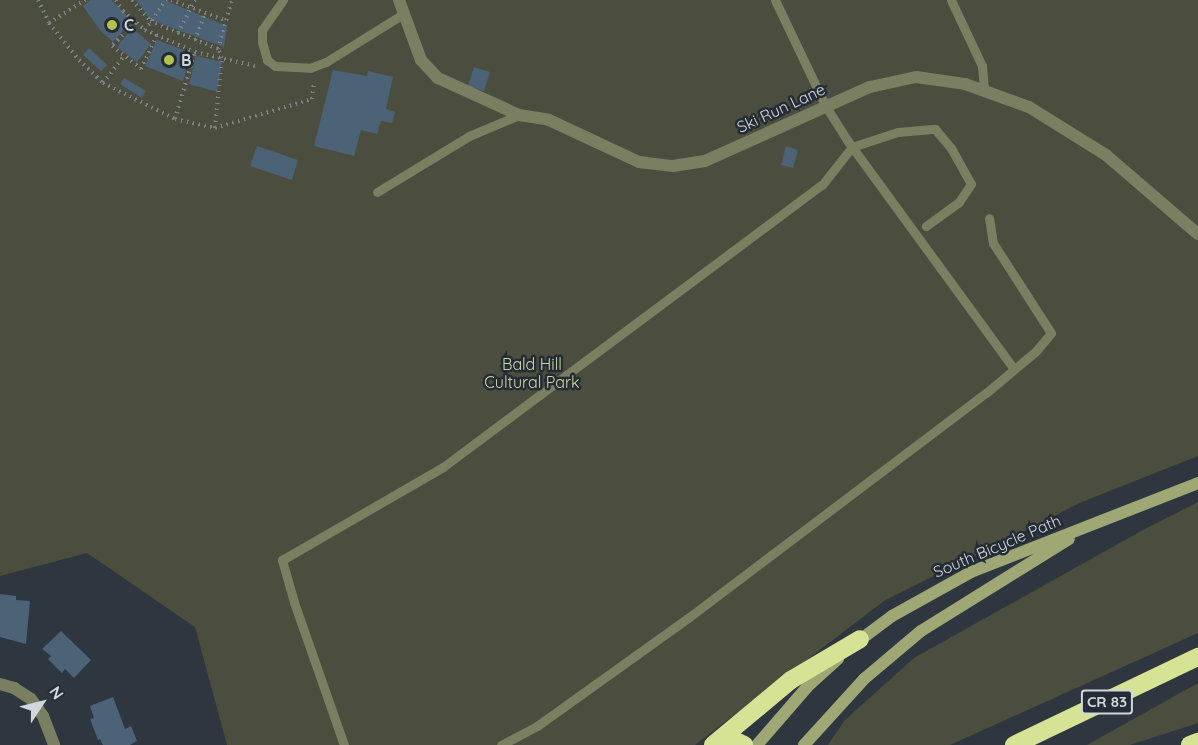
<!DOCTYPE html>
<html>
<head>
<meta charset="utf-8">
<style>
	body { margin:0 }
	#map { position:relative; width:1198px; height:745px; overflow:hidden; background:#2e373f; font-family:Quicksand,sans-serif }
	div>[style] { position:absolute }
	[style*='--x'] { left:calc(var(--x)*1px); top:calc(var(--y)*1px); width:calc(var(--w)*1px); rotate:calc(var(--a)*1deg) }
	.green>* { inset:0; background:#4b4e3e }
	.building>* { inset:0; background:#4b6277 }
	.path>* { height:4px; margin-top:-2px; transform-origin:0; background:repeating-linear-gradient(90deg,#7b8389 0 1.5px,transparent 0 6px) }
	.lane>* { height:9px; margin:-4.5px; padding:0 4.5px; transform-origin:4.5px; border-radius:4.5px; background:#797f60 }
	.street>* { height:12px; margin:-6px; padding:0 6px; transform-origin:6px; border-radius:6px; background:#797f60 }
	.secondary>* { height:12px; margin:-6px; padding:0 6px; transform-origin:6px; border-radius:6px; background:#9fa875 }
	.highway>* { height:18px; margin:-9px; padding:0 9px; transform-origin:9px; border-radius:9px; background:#d7e394 }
	.dots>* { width:16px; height:16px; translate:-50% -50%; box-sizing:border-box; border:3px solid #242d35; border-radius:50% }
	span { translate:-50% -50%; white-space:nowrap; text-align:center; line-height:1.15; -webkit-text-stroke:5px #242d35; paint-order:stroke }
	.shield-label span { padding:2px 4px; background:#242d35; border:2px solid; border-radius:4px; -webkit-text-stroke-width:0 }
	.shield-label { font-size:15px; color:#d0d6db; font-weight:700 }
	.poi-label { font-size:16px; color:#d0d6db; font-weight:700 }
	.left { translate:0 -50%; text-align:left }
	.street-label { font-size:16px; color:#d0d6db }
	.park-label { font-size:16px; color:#ced7a1 }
	.north { position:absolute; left:12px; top:673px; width:60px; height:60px; -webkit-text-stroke:4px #242d35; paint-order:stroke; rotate:55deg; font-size:16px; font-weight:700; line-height:24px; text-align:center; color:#d0d6db }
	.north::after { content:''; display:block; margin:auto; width:21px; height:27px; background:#d0d6db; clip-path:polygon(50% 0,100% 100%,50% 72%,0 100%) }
</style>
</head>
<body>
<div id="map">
	<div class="green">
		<i style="clip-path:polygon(0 0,1198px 0,1198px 456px,1082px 502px,884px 601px,695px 745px,227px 745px,195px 627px,87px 553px,0 576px)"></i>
		<i style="clip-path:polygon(1198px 502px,1198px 633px,950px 745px,828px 745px,845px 720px,914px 658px,1143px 530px)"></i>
		<i style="clip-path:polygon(1198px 683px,1198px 723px,1130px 745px,1087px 745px)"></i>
	</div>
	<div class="building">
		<i style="clip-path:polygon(91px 0,112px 0,132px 21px,113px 42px,100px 30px,83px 6px)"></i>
		<i style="clip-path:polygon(136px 0,164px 0,227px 26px,224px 47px,151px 20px)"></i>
		<i style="clip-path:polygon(132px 28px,151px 44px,137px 62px,117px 47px)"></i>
		<i style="clip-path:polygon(157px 40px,191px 53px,183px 81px,145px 66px)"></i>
		<i style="clip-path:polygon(89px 48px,107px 65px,101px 71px,83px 55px)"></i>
		<i style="clip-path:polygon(196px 56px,222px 62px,217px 92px,189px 84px)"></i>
		<i style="clip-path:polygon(474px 67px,490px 72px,484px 91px,468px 86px)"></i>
		<i style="clip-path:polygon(333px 70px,367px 76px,368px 71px,393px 77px,386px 109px,395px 112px,392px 123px,381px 121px,377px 134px,361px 130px,354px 156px,314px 146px)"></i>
		<i style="clip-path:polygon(124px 78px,146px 91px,142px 98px,120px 84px)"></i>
		<i style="clip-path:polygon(257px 146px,298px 160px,292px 180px,250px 166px)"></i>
		<i style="clip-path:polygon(786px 146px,798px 150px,793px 168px,781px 165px)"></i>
		<i style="clip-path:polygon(0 594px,16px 596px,16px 600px,30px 601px,26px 644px,0 637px)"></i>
		<i style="clip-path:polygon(61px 631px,91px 660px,74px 678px,65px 669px,62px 673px,48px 659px,51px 656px,42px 649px)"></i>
		<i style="clip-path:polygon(113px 697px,125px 729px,131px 726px,137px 741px,130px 745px,103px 745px,100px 739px,98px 740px,90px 719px,94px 718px,90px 706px)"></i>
	</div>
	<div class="path">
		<i style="--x:38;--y:0;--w:25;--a:64"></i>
		<i style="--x:49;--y:23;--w:48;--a:51"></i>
		<i style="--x:79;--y:60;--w:33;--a:44"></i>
		<i style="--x:103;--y:83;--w:80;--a:26.6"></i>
		<i style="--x:175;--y:119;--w:41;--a:12.7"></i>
		<i style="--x:215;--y:128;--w:101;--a:-16.6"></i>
		<i style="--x:312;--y:99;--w:17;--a:-83"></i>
		<i style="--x:116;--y:0;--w:13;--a:58"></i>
		<i style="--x:123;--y:11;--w:29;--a:41"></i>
		<i style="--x:145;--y:30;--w:55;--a:23.7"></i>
		<i style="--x:195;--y:52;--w:62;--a:13.1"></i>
		<i style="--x:132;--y:0;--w:28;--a:49"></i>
		<i style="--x:150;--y:21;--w:74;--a:22.4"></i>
		<i style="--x:171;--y:0;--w:60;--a:20.6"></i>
		<i style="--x:135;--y:22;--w:33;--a:134"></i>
		<i style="--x:112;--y:46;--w:37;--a:38"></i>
		<i style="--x:141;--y:69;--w:38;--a:-65"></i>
		<i style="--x:49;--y:23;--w:43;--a:-32.6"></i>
		<i style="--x:145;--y:30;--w:37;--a:-55"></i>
		<i style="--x:178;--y:33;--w:37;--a:-63"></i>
		<i style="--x:195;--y:40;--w:29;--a:-70"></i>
		<i style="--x:103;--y:83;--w:34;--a:-52"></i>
		<i style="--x:175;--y:119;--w:70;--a:-73.4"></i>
		<i style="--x:215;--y:128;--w:70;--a:-84.3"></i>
		<i style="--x:222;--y:58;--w:10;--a:-114"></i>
		<i style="--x:218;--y:49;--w:51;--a:-74.1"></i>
	</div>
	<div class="lane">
		<i style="--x:283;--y:0;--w:37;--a:125"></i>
		<i style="--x:262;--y:30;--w:12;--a:90"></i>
		<i style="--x:262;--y:42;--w:19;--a:74"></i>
		<i style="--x:267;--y:60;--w:10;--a:37"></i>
		<i style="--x:275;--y:66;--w:35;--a:3"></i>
		<i style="--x:310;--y:68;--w:17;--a:-21"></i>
		<i style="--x:326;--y:62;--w:91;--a:-31.9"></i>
		<i style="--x:775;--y:0;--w:116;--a:64.5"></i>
		<i style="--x:825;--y:105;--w:41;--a:57.8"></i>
		<i style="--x:847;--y:140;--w:283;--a:53.9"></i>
		<i style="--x:951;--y:0;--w:73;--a:64.8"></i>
		<i style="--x:982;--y:66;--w:25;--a:85"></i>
		<i style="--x:377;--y:192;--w:108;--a:-31.3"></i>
		<i style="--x:469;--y:136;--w:54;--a:-22.8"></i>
		<i style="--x:344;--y:745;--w:151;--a:-109.3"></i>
		<i style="--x:294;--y:602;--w:44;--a:-105.9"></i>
		<i style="--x:282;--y:560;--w:186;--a:-30"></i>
		<i style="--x:443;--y:467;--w:472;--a:-36.7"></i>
		<i style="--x:822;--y:185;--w:48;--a:-51.7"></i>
		<i style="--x:852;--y:147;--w:48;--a:-18.1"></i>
		<i style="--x:898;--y:132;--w:37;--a:-5"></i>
		<i style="--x:935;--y:129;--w:25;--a:50"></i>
		<i style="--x:951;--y:148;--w:41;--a:60.9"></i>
		<i style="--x:971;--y:184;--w:22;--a:124"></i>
		<i style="--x:959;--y:202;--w:41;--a:144"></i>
		<i style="--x:501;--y:745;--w:41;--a:-27.8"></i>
		<i style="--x:537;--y:726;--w:186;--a:-35.6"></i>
		<i style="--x:688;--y:618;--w:373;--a:-37.1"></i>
		<i style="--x:986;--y:393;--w:65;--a:-40"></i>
		<i style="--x:1036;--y:351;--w:23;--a:-50"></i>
		<i style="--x:1051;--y:333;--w:107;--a:-122.8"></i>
		<i style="--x:993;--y:243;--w:25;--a:-99"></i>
	</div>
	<div class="street">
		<i style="--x:399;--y:0;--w:64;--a:69.9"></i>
		<i style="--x:421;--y:60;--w:25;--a:47"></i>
		<i style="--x:438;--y:78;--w:89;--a:24.6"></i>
		<i style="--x:519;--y:115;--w:30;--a:9"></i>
		<i style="--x:549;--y:120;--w:99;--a:25"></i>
		<i style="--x:639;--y:162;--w:34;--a:7"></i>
		<i style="--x:673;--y:166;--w:32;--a:-9"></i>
		<i style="--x:705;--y:161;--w:181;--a:-24.2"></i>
		<i style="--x:870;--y:87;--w:47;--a:-12.3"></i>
		<i style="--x:916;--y:77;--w:49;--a:8.1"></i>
		<i style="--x:965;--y:84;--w:68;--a:19.8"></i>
		<i style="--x:1029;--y:107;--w:91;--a:31.9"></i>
		<i style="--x:1106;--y:155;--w:121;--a:40.7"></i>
		<i style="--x:0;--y:684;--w:15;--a:16"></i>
		<i style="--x:14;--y:688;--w:20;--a:33"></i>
		<i style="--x:31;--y:699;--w:21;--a:55"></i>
		<i style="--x:43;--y:716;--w:31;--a:69"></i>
	</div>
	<div class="secondary">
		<i style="--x:856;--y:643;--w:45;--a:-36.9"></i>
		<i style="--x:892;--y:616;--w:90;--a:-29.1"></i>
		<i style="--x:971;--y:572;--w:244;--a:-21.4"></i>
		<i style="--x:757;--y:745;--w:79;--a:-49.1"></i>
		<i style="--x:809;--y:685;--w:39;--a:-42"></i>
		<i style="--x:804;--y:745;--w:89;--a:-47.7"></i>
		<i style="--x:864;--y:679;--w:75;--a:-40.1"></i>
		<i style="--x:921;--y:631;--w:174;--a:-31.9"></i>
	</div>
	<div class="highway">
		<i style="--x:725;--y:736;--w:21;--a:25"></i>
		<i style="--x:713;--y:745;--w:102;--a:-39.8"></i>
		<i style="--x:791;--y:680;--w:80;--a:-30.7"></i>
		<i style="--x:1014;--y:745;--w:204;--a:-25.6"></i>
		<i style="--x:1190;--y:745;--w:9;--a:-21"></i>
	</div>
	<div class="dots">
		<i style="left:112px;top:25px;background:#b3c24b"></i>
		<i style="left:169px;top:60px;background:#b3c24b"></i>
	</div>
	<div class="shield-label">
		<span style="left:1107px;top:702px">CR 83</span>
	</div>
	<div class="poi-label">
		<span class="left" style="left:124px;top:25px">C</span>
		<span class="left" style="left:181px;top:60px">B</span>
	</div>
	<div class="street-label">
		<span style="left:781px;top:108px;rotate:-25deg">Ski Run Lane</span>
		<span style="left:997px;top:546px;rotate:-23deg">South Bicycle Path</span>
	</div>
	<div class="park-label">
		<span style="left:532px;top:373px">Bald Hill<br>Cultural Park</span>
	</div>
	<div class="north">N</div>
</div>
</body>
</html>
